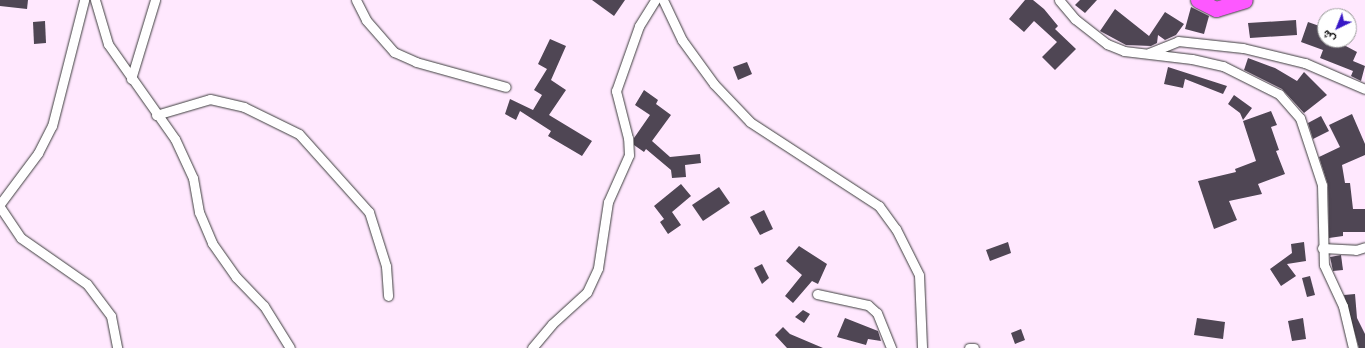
<!DOCTYPE html>
<html>
<head>
<meta charset="utf-8">
<style>
	body { margin:0 }
	#map { position:relative; width:1365px; height:348px; overflow:hidden; background:#ffe8fe; font-family:"Zilla Slab",Vazirmatn,serif }
	div>[style] { position:absolute }
	[style*='--x'] { left:calc(var(--x)*1px); top:calc(var(--y)*1px); width:calc(var(--w)*1px); rotate:calc(var(--a)*1deg) }
	.building>* { inset:0; background:#4f4654 }
	.roads { filter:drop-shadow(0 0 1px #3d3d3d) drop-shadow(0 0 1px #3d3d3d) }
	.minor>* { height:9px; margin:-4.5px; padding:0 4.5px; transform-origin:4.5px; border-radius:4.5px; background:#fff }
	.primary>* { height:15px; margin:-7.5px; padding:0 7.5px; transform-origin:7.5px; border-radius:7.5px; background:#fd58ff }
	span { translate:-50% -50%; white-space:nowrap; text-align:center; line-height:1.15; -webkit-text-stroke:4px #fff; paint-order:stroke }
	.north { position:absolute; left:1317px; top:8px; width:40px; height:40px; box-sizing:border-box; background:#fff; border:1px solid #9d9d9d; border-radius:50%; rotate:223deg; font-size:11px; font-weight:700; line-height:16px; text-align:center; color:#0a0a0a }
	.north::after { content:''; display:block; margin:auto; width:14px; height:18px; background:#3717c6; clip-path:polygon(50% 0,100% 100%,50% 72%,0 100%) }
</style>
</head>
<body>
<div id="map">
	<div class="building">
		<i style="clip-path:polygon(0 0,28px 0,27px 9px,0 6px)"></i>
		<i style="clip-path:polygon(592px 0,625px 0,614px 16px)"></i>
		<i style="clip-path:polygon(1025px 0,1033px 0,1044px 9px,1058px 26px,1055px 29px,1076px 49px,1055px 70px,1042px 57px,1057px 42px,1034px 21px,1024px 32px,1009px 19px)"></i>
		<i style="clip-path:polygon(1080px 0,1097px 0,1085px 13px,1075px 5px)"></i>
		<i style="clip-path:polygon(1191px 7px,1209px 16px,1204px 34px,1185px 29px)"></i>
		<i style="clip-path:polygon(1115px 9px,1149px 36px,1165px 12px,1184px 24px,1176px 35px,1165px 40px,1158px 35px,1157px 43px,1151px 46px,1126px 45px,1100px 31px)"></i>
		<i style="clip-path:polygon(1296px 20px,1297px 35px,1250px 38px,1248px 23px)"></i>
		<i style="clip-path:polygon(45px 21px,46px 43px,34px 44px,33px 22px)"></i>
		<i style="clip-path:polygon(1308px 22px,1325px 28px,1325px 40px,1344px 40px,1342px 44px,1357px 52px,1353px 61px,1365px 66px,1361px 81px,1351px 76px,1353px 71px,1320px 58px,1323px 50px,1301px 42px)"></i>
		<i style="clip-path:polygon(550px 39px,566px 46px,551px 80px,566px 90px,549px 115px,592px 141px,582px 156px,548px 136px,551px 131px,520px 111px,516px 120px,505px 114px,510px 99px,533px 110px,542px 95px,534px 90px,547px 69px,538px 64px)"></i>
		<i style="clip-path:polygon(1248px 58px,1275px 68px,1297px 81px,1304px 72px,1327px 95px,1304px 113px,1282px 89px,1244px 70px)"></i>
		<i style="clip-path:polygon(747px 62px,752px 74px,738px 80px,733px 67px)"></i>
		<i style="clip-path:polygon(1168px 67px,1227px 86px,1223px 94px,1185px 79px,1183px 88px,1164px 84px)"></i>
		<i style="clip-path:polygon(644px 90px,658px 100px,656px 104px,671px 115px,652px 141px,670px 157px,700px 154px,701px 163px,685px 165px,686px 177px,672px 178px,671px 170px,646px 149px,644px 152px,634px 145px,634px 138px,650px 115px,635px 105px)"></i>
		<i style="clip-path:polygon(1234px 95px,1252px 108px,1243px 120px,1240px 113px,1228px 104px)"></i>
		<i style="clip-path:polygon(1271px 111px,1277px 125px,1271px 127px,1279px 150px,1276px 151px,1285px 174px,1258px 184px,1262px 194px,1229px 201px,1237px 220px,1214px 229px,1198px 181px,1236px 172px,1235px 169px,1256px 161px,1243px 121px)"></i>
		<i style="clip-path:polygon(1352px 114px,1365px 144px,1365px 155px,1342px 165px,1345px 183px,1350px 183px,1353px 209px,1365px 209px,1365px 232px,1343px 232px,1343px 236px,1329px 238px,1328px 185px,1319px 157px,1340px 147px,1329px 125px)"></i>
		<i style="clip-path:polygon(1321px 116px,1329px 131px,1313px 139px,1308px 123px)"></i>
		<i style="clip-path:polygon(681px 184px,691px 196px,672px 212px,681px 225px,668px 234px,660px 222px,664px 219px,654px 206px)"></i>
		<i style="clip-path:polygon(719px 187px,730px 203px,703px 221px,692px 205px)"></i>
		<i style="clip-path:polygon(764px 210px,773px 229px,760px 235px,750px 217px)"></i>
		<i style="clip-path:polygon(1008px 242px,1011px 253px,990px 261px,986px 250px)"></i>
		<i style="clip-path:polygon(1304px 242px,1306px 261px,1287px 264px,1296px 276px,1281px 286px,1270px 269px,1292px 253px,1291px 244px)"></i>
		<i style="clip-path:polygon(799px 246px,827px 264px,818px 284px,812px 281px,793px 303px,785px 296px,802px 275px,786px 261px)"></i>
		<i style="clip-path:polygon(1341px 255px,1343px 270px,1333px 271px,1330px 257px)"></i>
		<i style="clip-path:polygon(762px 264px,769px 278px,762px 284px,754px 268px)"></i>
		<i style="clip-path:polygon(1310px 276px,1315px 295px,1307px 297px,1302px 278px)"></i>
		<i style="clip-path:polygon(1355px 294px,1357px 318px,1365px 334px,1365px 348px,1359px 348px,1344px 295px)"></i>
		<i style="clip-path:polygon(803px 310px,810px 314px,804px 323px,795px 317px)"></i>
		<i style="clip-path:polygon(845px 318px,878px 331px,881px 341px,868px 339px,866px 345px,837px 337px)"></i>
		<i style="clip-path:polygon(1197px 318px,1225px 322px,1223px 339px,1194px 335px)"></i>
		<i style="clip-path:polygon(1303px 318px,1306px 339px,1292px 341px,1288px 321px)"></i>
		<i style="clip-path:polygon(783px 327px,790px 334px,823px 348px,787px 348px,775px 335px)"></i>
		<i style="clip-path:polygon(1021px 329px,1025px 340px,1015px 344px,1011px 333px)"></i>
	</div>
	<div class="roads">
		<div class="minor">
			<i style="--x:95;--y:0;--w:46;--a:73.5"></i>
			<i style="--x:108;--y:44;--w:116;--a:54.8"></i>
			<i style="--x:175;--y:139;--w:43;--a:65.2"></i>
			<i style="--x:193;--y:178;--w:35;--a:80"></i>
			<i style="--x:199;--y:212;--w:34;--a:67"></i>
			<i style="--x:212;--y:243;--w:42;--a:54.8"></i>
			<i style="--x:236;--y:277;--w:40;--a:46"></i>
			<i style="--x:264;--y:306;--w:49;--a:58.2"></i>
			<i style="--x:356;--y:0;--w:22;--a:63"></i>
			<i style="--x:366;--y:20;--w:43;--a:48.8"></i>
			<i style="--x:394;--y:52;--w:24;--a:24"></i>
			<i style="--x:416;--y:62;--w:93;--a:15.5"></i>
			<i style="--x:663;--y:0;--w:44;--a:64.6"></i>
			<i style="--x:682;--y:40;--w:54;--a:54"></i>
			<i style="--x:714;--y:84;--w:52;--a:46.5"></i>
			<i style="--x:750;--y:122;--w:154;--a:33.1"></i>
			<i style="--x:879;--y:206;--w:29;--a:54"></i>
			<i style="--x:896;--y:229;--w:51;--a:63.4"></i>
			<i style="--x:919;--y:275;--w:73;--a:87.6"></i>
			<i style="--x:1059;--y:0;--w:25;--a:50"></i>
			<i style="--x:1075;--y:19;--w:41;--a:38"></i>
			<i style="--x:1107;--y:44;--w:18;--a:22"></i>
			<i style="--x:1124;--y:51;--w:68;--a:6.7"></i>
			<i style="--x:1192;--y:59;--w:32;--a:13"></i>
			<i style="--x:1223;--y:66;--w:63;--a:26.6"></i>
			<i style="--x:1279;--y:94;--w:32;--a:49"></i>
			<i style="--x:1300;--y:118;--w:71;--a:71.8"></i>
			<i style="--x:1322;--y:185;--w:80;--a:88.6"></i>
			<i style="--x:1324;--y:265;--w:45;--a:65.1"></i>
			<i style="--x:1343;--y:306;--w:43;--a:76.6"></i>
			<i style="--x:1149;--y:53;--w:31;--a:-22"></i>
			<i style="--x:1178;--y:41;--w:65;--a:6.1"></i>
			<i style="--x:1243;--y:48;--w:64;--a:13.6"></i>
			<i style="--x:1305;--y:63;--w:65;--a:23.4"></i>
			<i style="--x:131;--y:79;--w:83;--a:-73.1"></i>
			<i style="--x:156;--y:115;--w:56;--a:-16.5"></i>
			<i style="--x:210;--y:99;--w:35;--a:13"></i>
			<i style="--x:244;--y:107;--w:61;--a:26.1"></i>
			<i style="--x:299;--y:134;--w:105;--a:48.1"></i>
			<i style="--x:369;--y:212;--w:57;--a:72.5"></i>
			<i style="--x:386;--y:266;--w:30;--a:86"></i>
			<i style="--x:0;--y:204;--w:64;--a:-53.3"></i>
			<i style="--x:38;--y:153;--w:30;--a:-63"></i>
			<i style="--x:52;--y:126;--w:130;--a:-75.7"></i>
			<i style="--x:0;--y:207;--w:37;--a:56"></i>
			<i style="--x:21;--y:238;--w:80;--a:34.9"></i>
			<i style="--x:87;--y:284;--w:40;--a:53"></i>
			<i style="--x:111;--y:316;--w:33;--a:79"></i>
			<i style="--x:1322;--y:248;--w:34;--a:3"></i>
			<i style="--x:1356;--y:250;--w:9;--a:-18"></i>
			<i style="--x:817;--y:294;--w:52;--a:12.2"></i>
			<i style="--x:868;--y:305;--w:12;--a:42"></i>
			<i style="--x:877;--y:313;--w:38;--a:68"></i>
			<i style="--x:532;--y:348;--w:31;--a:-50"></i>
			<i style="--x:552;--y:324;--w:47;--a:-42.4"></i>
			<i style="--x:587;--y:292;--w:26;--a:-65"></i>
			<i style="--x:598;--y:268;--w:67;--a:-81.4"></i>
			<i style="--x:608;--y:202;--w:51;--a:-65.9"></i>
			<i style="--x:629;--y:155;--w:17;--a:-93"></i>
			<i style="--x:628;--y:138;--w:49;--a:-104.3"></i>
			<i style="--x:616;--y:91;--w:69;--a:-70.5"></i>
			<i style="--x:639;--y:26;--w:31;--a:-58"></i>
			<i style="--x:969;--y:348;--w:5;--a:0"></i>
		</div>
		<div class="primary">
			<i style="--x:1198;--y:0;--w:20;--a:27"></i>
			<i style="--x:1216;--y:9;--w:30;--a:-17"></i>
		</div>
	</div>
	<div class="north">ش</div>
</div>
</body>
</html>
